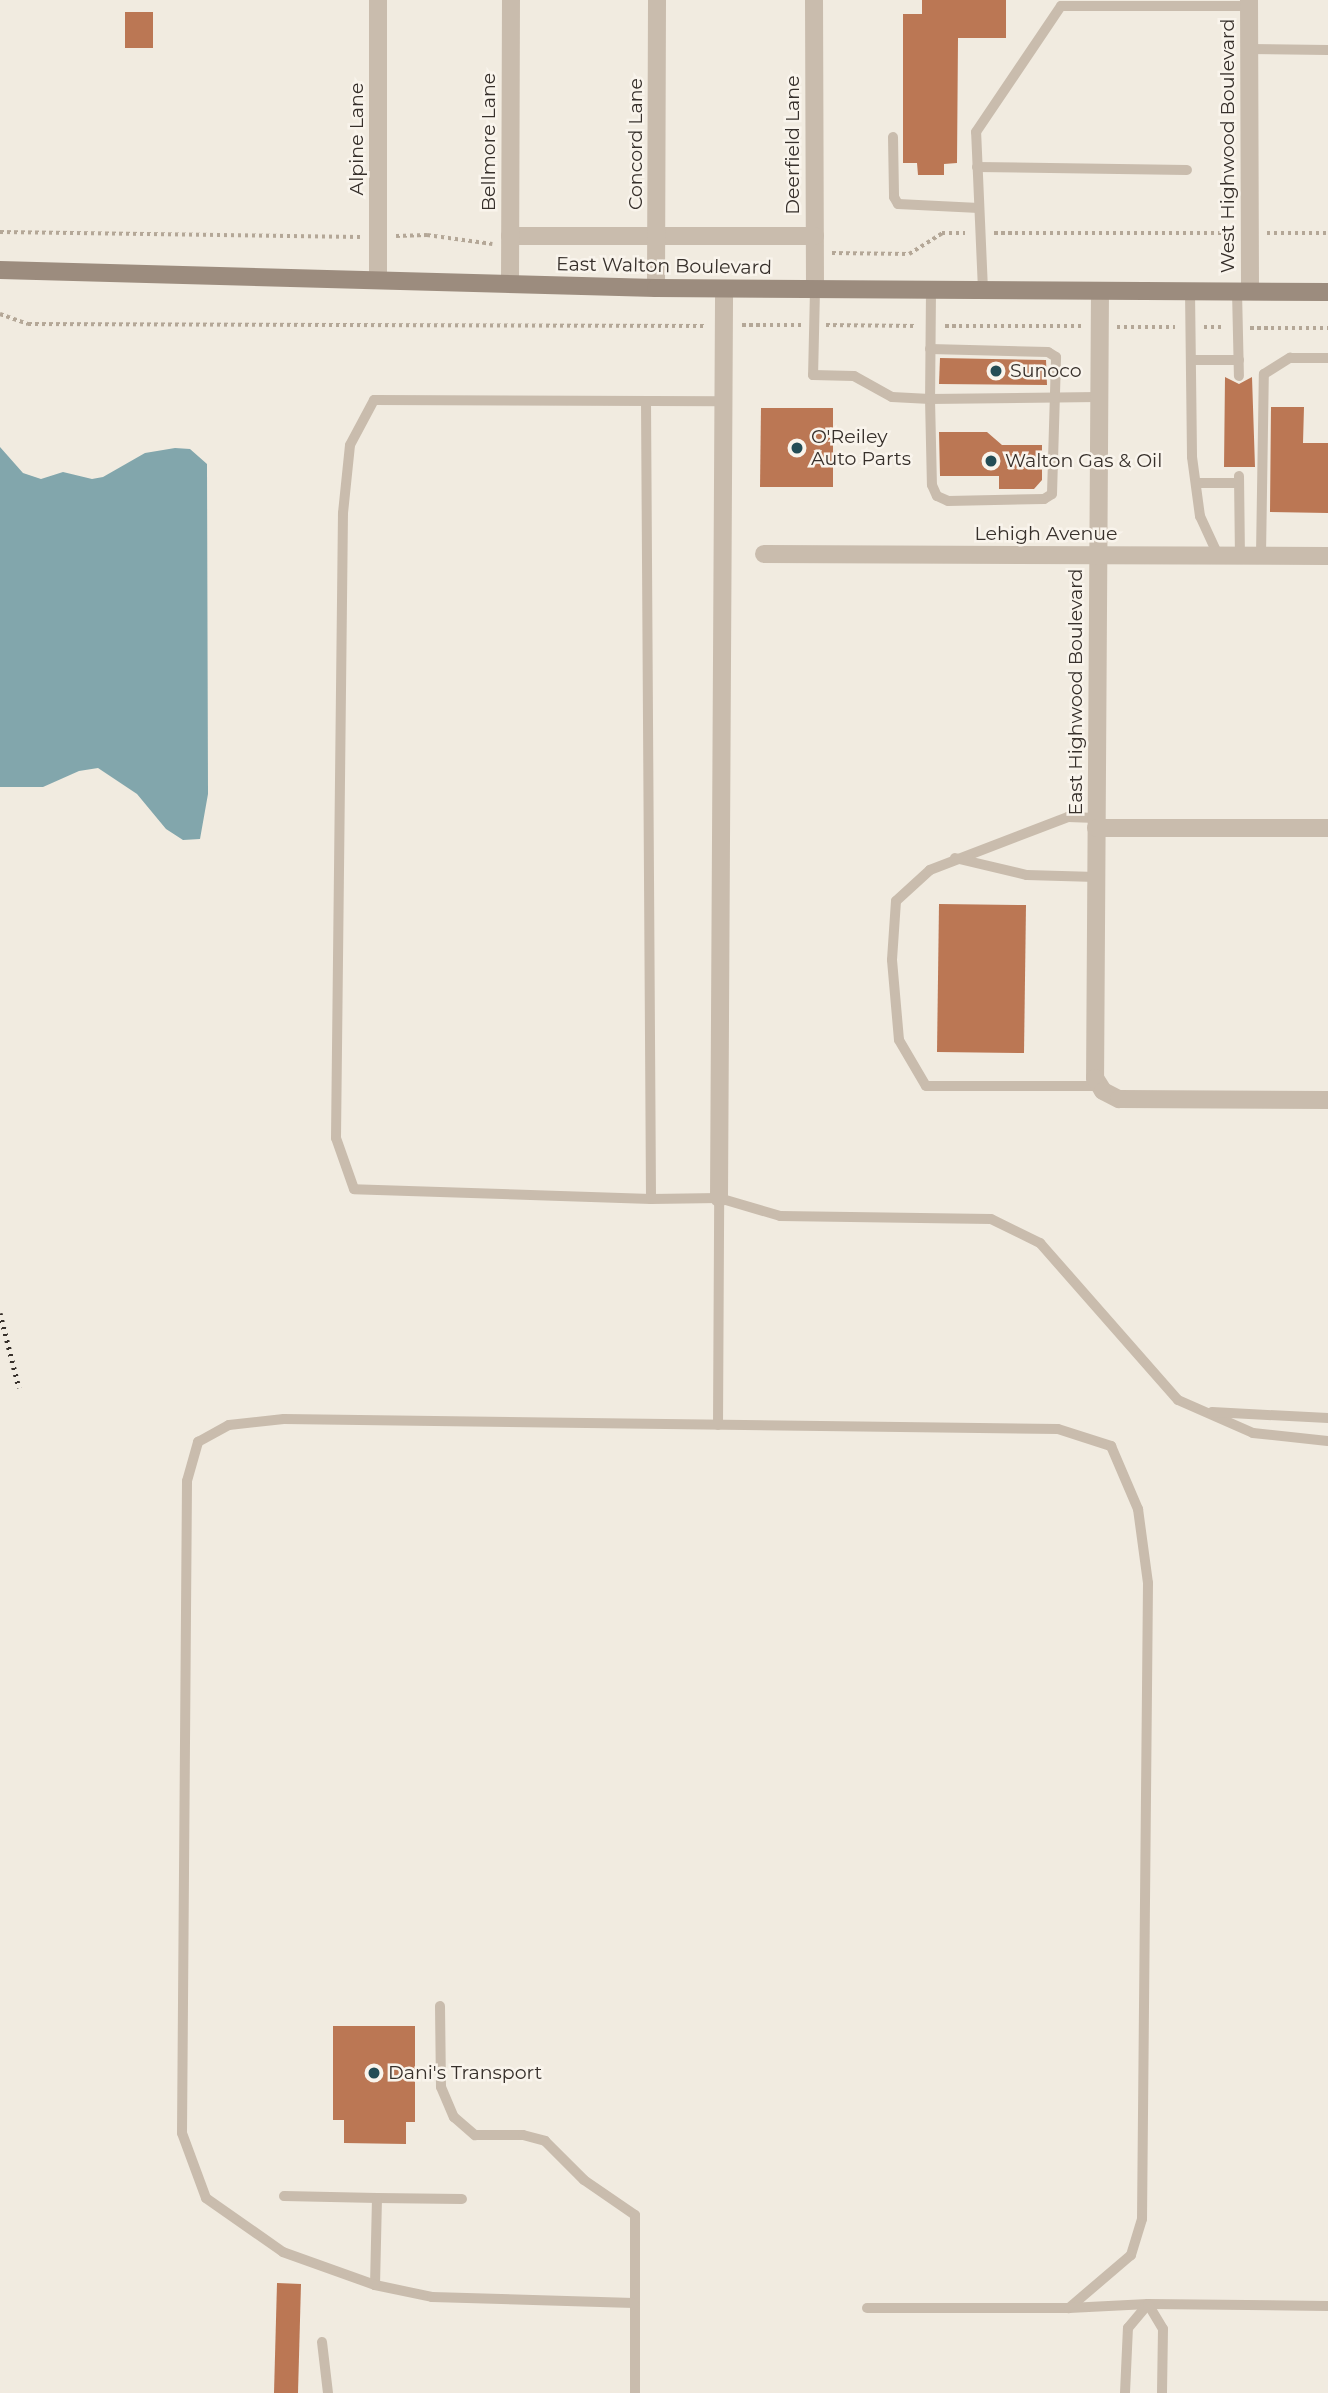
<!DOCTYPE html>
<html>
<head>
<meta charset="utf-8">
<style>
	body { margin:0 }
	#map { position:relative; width:1328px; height:2393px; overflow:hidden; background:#f1ebe0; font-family:Montserrat,sans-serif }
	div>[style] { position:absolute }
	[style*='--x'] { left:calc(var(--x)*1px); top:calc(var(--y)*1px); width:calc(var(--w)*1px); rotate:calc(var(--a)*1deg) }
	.water>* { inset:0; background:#82a6ac }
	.building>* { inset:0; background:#bb7754 }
	.path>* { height:3.5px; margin-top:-1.75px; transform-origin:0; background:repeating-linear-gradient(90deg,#b4a797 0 3.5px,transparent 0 7px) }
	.service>* { height:10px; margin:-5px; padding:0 5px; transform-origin:5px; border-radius:5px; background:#c9bcad }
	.minor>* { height:18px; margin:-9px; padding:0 9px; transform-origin:9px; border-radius:9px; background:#c9bcad }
	.secondary>* { height:18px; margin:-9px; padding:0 9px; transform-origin:9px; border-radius:9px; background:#9c8c7e }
	.rail>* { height:5px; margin-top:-2.5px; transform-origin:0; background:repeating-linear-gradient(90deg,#37302b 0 2px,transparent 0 7px) }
	.dots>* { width:19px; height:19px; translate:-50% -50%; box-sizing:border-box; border:4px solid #f9f4ec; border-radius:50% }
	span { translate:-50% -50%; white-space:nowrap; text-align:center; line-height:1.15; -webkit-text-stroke:5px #f9f4ec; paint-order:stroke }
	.street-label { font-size:19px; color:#37302b }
	.poi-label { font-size:19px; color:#37302b }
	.left { translate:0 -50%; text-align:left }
</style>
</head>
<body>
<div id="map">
	<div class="water">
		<i style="clip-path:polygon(0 447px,23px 473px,41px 479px,63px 472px,92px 479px,103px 477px,145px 453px,175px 448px,190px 449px,207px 464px,208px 794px,200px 839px,183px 840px,166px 829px,137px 794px,98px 768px,79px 771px,43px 787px,0 787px)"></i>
	</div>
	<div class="building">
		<i style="clip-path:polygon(922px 0,1006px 0,1006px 38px,958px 38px,957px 163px,944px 164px,944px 175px,918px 175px,917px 163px,903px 163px,903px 14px,922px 14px)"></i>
		<i style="clip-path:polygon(125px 12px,153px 12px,153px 48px,125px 48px)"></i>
		<i style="clip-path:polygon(940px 358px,1046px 360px,1047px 385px,939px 384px)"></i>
		<i style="clip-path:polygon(1225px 377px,1239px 384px,1252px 377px,1255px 467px,1224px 467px)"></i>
		<i style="clip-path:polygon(1271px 407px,1304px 407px,1303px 443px,1328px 443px,1328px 513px,1270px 512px)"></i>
		<i style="clip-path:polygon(761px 408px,833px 408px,833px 487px,760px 487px)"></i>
		<i style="clip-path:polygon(939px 432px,987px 432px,1002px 445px,1042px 445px,1042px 480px,1034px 489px,999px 489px,999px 476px,940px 476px)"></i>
		<i style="clip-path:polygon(939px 904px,1026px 905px,1024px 1053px,937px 1052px)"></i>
		<i style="clip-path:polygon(333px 2026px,415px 2026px,415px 2122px,406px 2122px,406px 2144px,344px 2143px,344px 2120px,333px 2120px)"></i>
		<i style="clip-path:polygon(277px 2283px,301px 2284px,298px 2393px,274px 2393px)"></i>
	</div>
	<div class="path">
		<i style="--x:0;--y:232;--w:360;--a:0.8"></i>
		<i style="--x:994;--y:233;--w:237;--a:0"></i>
		<i style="--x:1267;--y:233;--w:61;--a:0"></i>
		<i style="--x:396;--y:236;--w:31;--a:-2"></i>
		<i style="--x:427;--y:235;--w:66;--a:7.9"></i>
		<i style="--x:832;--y:253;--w:77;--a:0.7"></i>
		<i style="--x:909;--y:254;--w:39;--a:-32"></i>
		<i style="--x:942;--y:233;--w:23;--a:0"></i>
		<i style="--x:0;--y:314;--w:30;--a:20"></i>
		<i style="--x:28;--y:324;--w:678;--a:0.17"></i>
		<i style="--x:742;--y:325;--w:59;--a:0"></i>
		<i style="--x:826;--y:325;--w:90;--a:0.6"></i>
		<i style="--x:945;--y:326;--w:139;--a:0"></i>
		<i style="--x:1117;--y:327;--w:58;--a:0"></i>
		<i style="--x:1204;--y:327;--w:20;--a:0"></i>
		<i style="--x:1250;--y:328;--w:78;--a:0"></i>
	</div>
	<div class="service">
		<i style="--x:1249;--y:49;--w:79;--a:0.7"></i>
		<i style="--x:893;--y:137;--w:60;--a:89"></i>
		<i style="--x:894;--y:197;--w:8;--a:60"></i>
		<i style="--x:898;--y:204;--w:81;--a:2.8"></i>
		<i style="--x:977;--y:167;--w:210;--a:0.8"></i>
		<i style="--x:815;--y:290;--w:85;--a:91.3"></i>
		<i style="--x:813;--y:375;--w:41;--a:1.4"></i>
		<i style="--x:854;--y:376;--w:43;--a:28.9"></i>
		<i style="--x:892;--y:397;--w:38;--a:3"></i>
		<i style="--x:930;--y:399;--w:86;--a:88.7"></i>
		<i style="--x:932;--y:485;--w:12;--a:66"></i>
		<i style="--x:937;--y:496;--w:12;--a:24"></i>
		<i style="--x:948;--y:501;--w:96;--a:-1.2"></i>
		<i style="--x:1044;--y:499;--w:9;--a:-32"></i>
		<i style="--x:1052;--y:494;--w:137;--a:-88.3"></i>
		<i style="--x:1056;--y:357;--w:9;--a:-148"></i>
		<i style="--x:1048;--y:352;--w:118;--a:-178.5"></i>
		<i style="--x:931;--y:290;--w:109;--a:90.5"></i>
		<i style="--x:930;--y:399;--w:168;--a:-0.7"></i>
		<i style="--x:983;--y:290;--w:158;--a:-92.5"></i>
		<i style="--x:976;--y:132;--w:152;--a:-56"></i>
		<i style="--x:1061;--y:6;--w:188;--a:0"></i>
		<i style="--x:1190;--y:291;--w:166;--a:89.3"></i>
		<i style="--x:1192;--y:457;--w:60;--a:82.3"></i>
		<i style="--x:1200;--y:516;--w:43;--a:65.2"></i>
		<i style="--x:1237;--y:291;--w:85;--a:88.7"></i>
		<i style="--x:1193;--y:360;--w:46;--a:0"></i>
		<i style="--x:646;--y:401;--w:798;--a:89.64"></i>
		<i style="--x:651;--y:1199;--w:297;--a:-178.1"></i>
		<i style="--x:354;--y:1189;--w:54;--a:-109.4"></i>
		<i style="--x:336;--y:1138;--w:625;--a:-89.36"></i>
		<i style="--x:343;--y:513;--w:68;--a:-84.1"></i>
		<i style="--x:350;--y:445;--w:51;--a:-61.9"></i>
		<i style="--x:374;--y:400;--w:349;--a:0.2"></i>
		<i style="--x:1239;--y:476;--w:79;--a:89.3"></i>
		<i style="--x:1196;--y:483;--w:43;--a:0"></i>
		<i style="--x:1261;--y:555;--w:181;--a:-89.1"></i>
		<i style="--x:1264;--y:374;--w:31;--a:-32"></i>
		<i style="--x:1290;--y:358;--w:38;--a:0"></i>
		<i style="--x:1096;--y:818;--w:28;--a:-178"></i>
		<i style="--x:1068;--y:817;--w:148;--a:159"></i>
		<i style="--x:930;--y:870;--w:46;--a:137.6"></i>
		<i style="--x:896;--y:901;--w:59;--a:93.9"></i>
		<i style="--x:892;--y:960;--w:80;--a:85"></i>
		<i style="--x:899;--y:1040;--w:53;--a:59.6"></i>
		<i style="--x:926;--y:1086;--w:173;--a:0"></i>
		<i style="--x:955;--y:858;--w:74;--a:13.3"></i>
		<i style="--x:1027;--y:875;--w:69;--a:1.7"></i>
		<i style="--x:651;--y:1199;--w:68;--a:-0.8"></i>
		<i style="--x:719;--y:1198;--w:64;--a:16.4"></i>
		<i style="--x:780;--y:1216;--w:211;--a:0.8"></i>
		<i style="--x:991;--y:1219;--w:55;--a:26.1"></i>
		<i style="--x:1040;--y:1243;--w:209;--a:48.7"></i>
		<i style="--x:1178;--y:1400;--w:82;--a:23.7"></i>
		<i style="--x:1253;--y:1433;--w:75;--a:6.1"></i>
		<i style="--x:1212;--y:1412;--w:116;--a:3"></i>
		<i style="--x:718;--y:1425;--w:227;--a:-89.7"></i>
		<i style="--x:440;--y:2006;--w:81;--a:89.3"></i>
		<i style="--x:441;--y:2087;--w:33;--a:67"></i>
		<i style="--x:454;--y:2117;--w:28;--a:41"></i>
		<i style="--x:475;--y:2135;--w:48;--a:0"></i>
		<i style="--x:523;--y:2135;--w:23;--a:15"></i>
		<i style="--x:545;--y:2141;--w:55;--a:45"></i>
		<i style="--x:584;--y:2180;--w:62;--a:34.5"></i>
		<i style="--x:635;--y:2215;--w:178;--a:90"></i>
		<i style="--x:284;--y:2196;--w:93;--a:1.2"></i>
		<i style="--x:462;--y:2199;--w:85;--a:-179.3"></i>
		<i style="--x:377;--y:2198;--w:87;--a:91.3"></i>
		<i style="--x:375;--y:2285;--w:58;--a:11.9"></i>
		<i style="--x:432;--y:2297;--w:202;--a:1.7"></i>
		<i style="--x:375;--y:2285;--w:98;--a:-160.3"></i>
		<i style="--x:283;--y:2252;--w:94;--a:-145"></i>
		<i style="--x:206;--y:2198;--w:69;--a:-110.3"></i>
		<i style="--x:182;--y:2133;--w:652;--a:-89.56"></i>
		<i style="--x:187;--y:1481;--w:41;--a:-74.2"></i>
		<i style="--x:198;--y:1442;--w:35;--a:-29"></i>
		<i style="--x:229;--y:1425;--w:55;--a:-6.2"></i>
		<i style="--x:284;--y:1419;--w:774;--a:0.74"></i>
		<i style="--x:1058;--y:1429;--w:56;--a:17.8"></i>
		<i style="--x:1111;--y:1446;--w:69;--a:66.8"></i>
		<i style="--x:1138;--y:1509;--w:75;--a:82.3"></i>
		<i style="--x:1148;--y:1583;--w:636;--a:90.54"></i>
		<i style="--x:1142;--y:2219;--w:38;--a:107"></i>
		<i style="--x:1131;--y:2255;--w:82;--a:139.5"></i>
		<i style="--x:1069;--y:2308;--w:202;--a:180"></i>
		<i style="--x:1069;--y:2308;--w:79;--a:-2.9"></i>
		<i style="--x:1148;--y:2304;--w:180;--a:0.6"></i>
		<i style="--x:322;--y:2342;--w:51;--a:83.3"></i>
		<i style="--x:1125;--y:2393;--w:65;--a:-87.4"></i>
		<i style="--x:1128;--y:2328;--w:31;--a:-50"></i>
		<i style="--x:1148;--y:2304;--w:29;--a:59"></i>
		<i style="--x:1163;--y:2329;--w:64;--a:90.9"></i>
	</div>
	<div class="minor">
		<i style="--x:814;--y:0;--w:290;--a:89.8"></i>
		<i style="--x:1249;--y:0;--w:291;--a:89.8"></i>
		<i style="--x:510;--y:236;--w:305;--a:0"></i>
		<i style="--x:378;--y:279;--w:279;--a:-90"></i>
		<i style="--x:510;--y:284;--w:284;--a:-89.8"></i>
		<i style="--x:656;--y:288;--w:288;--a:-89.8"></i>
		<i style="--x:1100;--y:291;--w:787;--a:90.36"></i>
		<i style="--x:1095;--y:1078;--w:15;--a:58"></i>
		<i style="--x:1103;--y:1091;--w:18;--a:27"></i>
		<i style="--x:1119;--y:1099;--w:209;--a:0.3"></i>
		<i style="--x:764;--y:554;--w:564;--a:0.2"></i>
		<i style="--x:1096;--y:828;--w:232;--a:0"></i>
		<i style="--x:719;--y:1198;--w:909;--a:-89.68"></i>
	</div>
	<div class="secondary">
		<i style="--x:0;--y:270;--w:656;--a:1.57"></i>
		<i style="--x:656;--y:288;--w:672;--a:0.34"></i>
	</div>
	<div class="rail">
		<i style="--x:0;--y:1313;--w:77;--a:75.8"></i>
	</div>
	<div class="dots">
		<i style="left:996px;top:371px;background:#244d56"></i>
		<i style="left:797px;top:448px;background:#244d56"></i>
		<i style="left:991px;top:461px;background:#244d56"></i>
		<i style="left:374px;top:2073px;background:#244d56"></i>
	</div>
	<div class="street-label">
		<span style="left:357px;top:139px;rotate:-90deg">Alpine Lane</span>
		<span style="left:489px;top:142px;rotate:-90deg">Bellmore Lane</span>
		<span style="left:636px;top:144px;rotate:-90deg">Concord Lane</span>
		<span style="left:793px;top:145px;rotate:-90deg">Deerfield Lane</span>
		<span style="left:1228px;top:146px;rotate:-90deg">West Highwood Boulevard</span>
		<span style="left:664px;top:266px;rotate:1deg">East Walton Boulevard</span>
		<span style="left:1046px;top:534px">Lehigh Avenue</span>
		<span style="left:1076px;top:692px;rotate:-90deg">East Highwood Boulevard</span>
	</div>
	<div class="poi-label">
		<span class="left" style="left:1010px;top:371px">Sunoco</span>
		<span class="left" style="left:811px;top:448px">O'Reiley<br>Auto Parts</span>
		<span class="left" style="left:1005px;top:461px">Walton Gas &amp; Oil</span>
		<span class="left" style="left:388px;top:2073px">Dani's Transport</span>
	</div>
</div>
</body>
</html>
